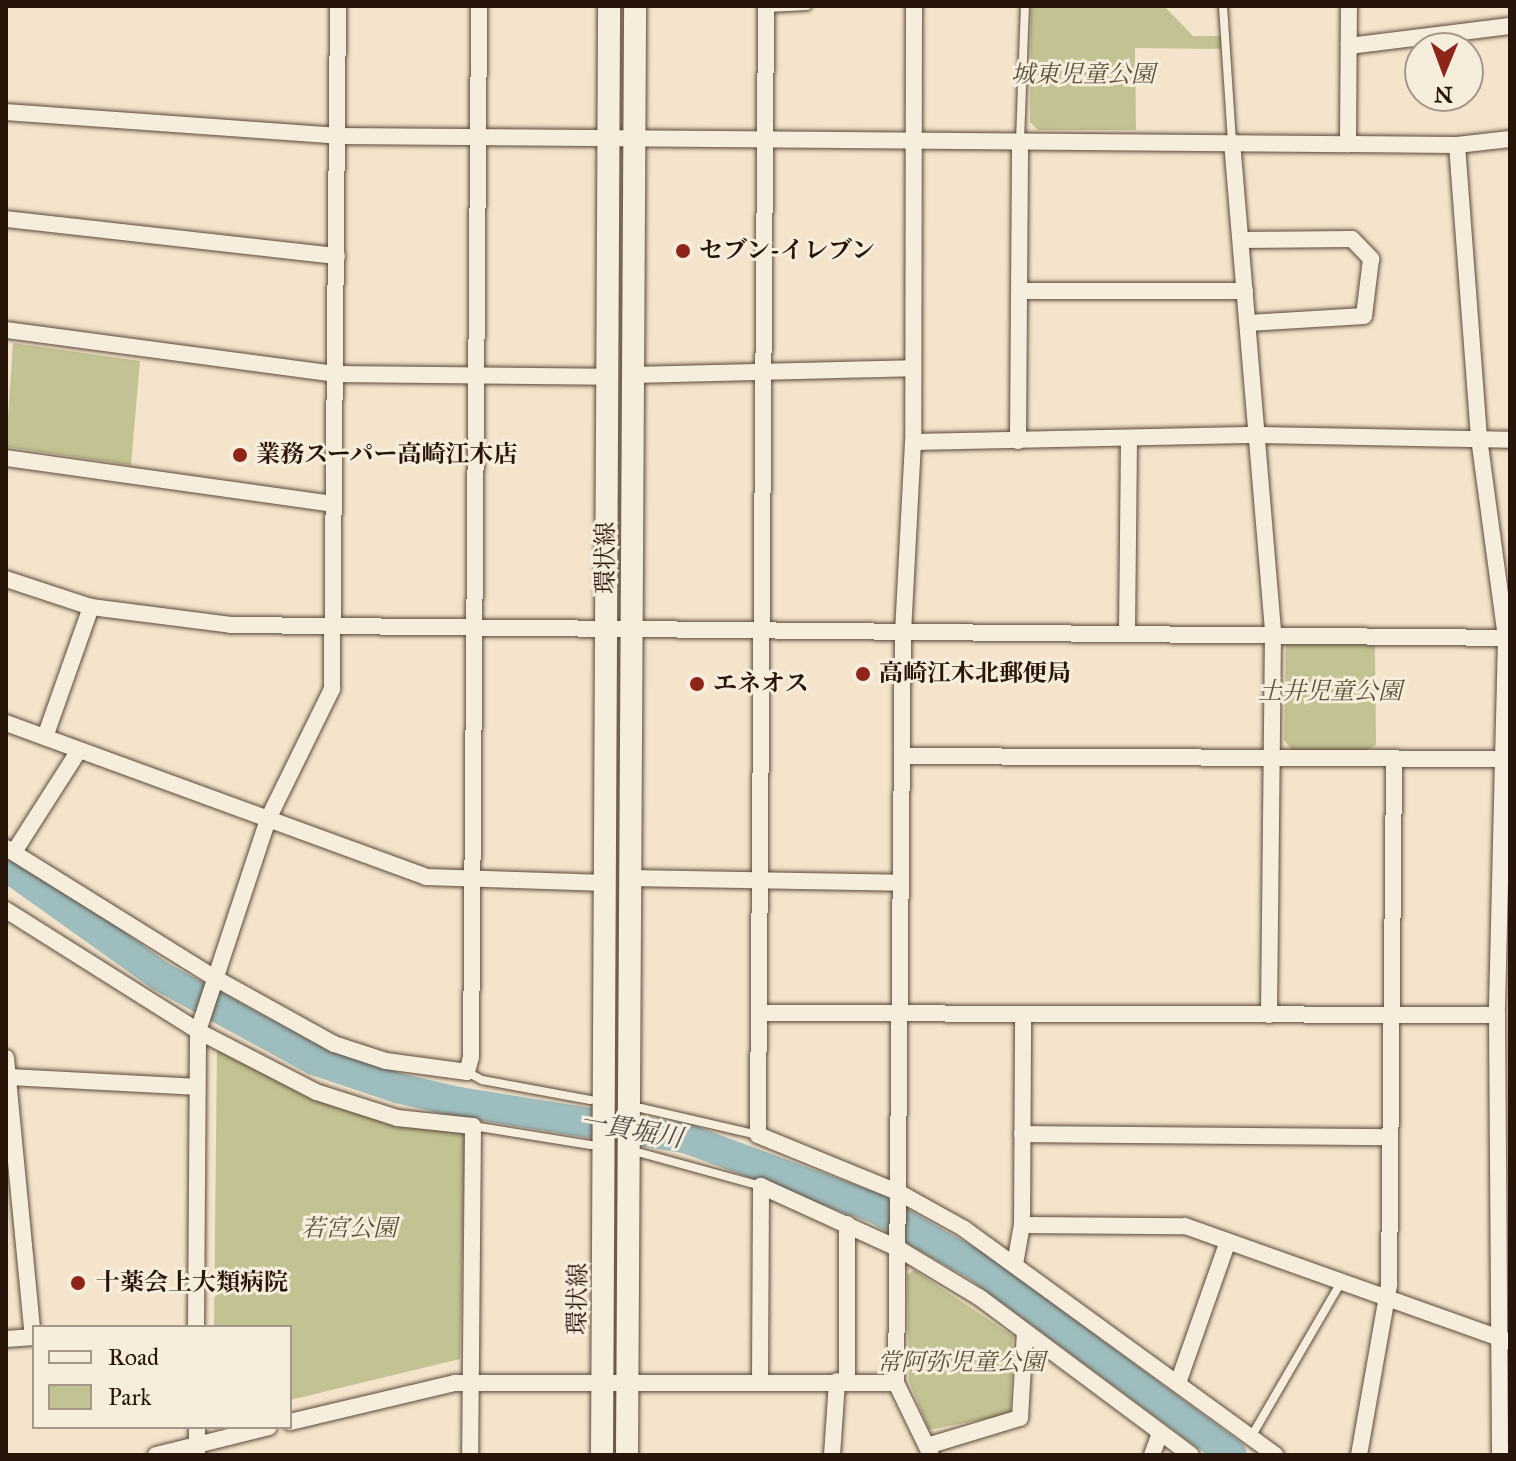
<!DOCTYPE html>
<html>
<head>
<meta charset="utf-8">
<style>
	body { margin:0 }
	#map { position:relative; width:1516px; height:1461px; overflow:hidden; background:#f3e4cb; font-family:"IM FELL Great Primer","Noto Serif JP",serif }
	div>[style] { position:absolute }
	[style*='--x'] { left:calc(var(--x)*1px); top:calc(var(--y)*1px); width:calc(var(--w)*1px); rotate:calc(var(--a)*1deg) }
	.green>* { inset:0; background:#c3c292 }
	.river>* { height:30px; margin:-15px; padding:0 15px; transform-origin:15px; border-radius:15px; background:#9ebdbe }
	.roads { filter:drop-shadow(0 0 2px #5b493a) drop-shadow(0 0 2px #5b493a) }
	.lane>* { height:8px; margin:-4px; padding:0 4px; transform-origin:4px; border-radius:4px; background:#f7eddd }
	.street>* { height:16px; margin:-8px; padding:0 8px; transform-origin:8px; border-radius:8px; background:#f7eddd }
	.secondary>* { height:22px; margin:-11px; padding:0 11px; transform-origin:11px; border-radius:11px; background:#f7eddd }
	.dots>* { width:22px; height:22px; translate:-50% -50%; box-sizing:border-box; border:4px solid #f7eddd; border-radius:50% }
	span { translate:-50% -50%; white-space:nowrap; text-align:center; line-height:1.15; -webkit-text-stroke:6px #f7eddd; paint-order:stroke }
	.park-label { font-size:24px; color:#5e523a; font-style:italic }
	.poi-label { font-size:24px; color:#28150a; font-weight:700 }
	.left { translate:0 -50%; text-align:left }
	.street-label { font-size:24px; color:#28150a }
	.water-label { font-size:26px; color:#515049; font-style:italic }
	.frame { position:absolute; inset:0; border:8px solid #28150a; pointer-events:none }
	.legend { position:absolute; left:32px; top:1325px; width:260px; height:104px; box-sizing:border-box; background:#f7eddd; border:2px solid #a49789; margin:0; padding:10px 14px; list-style:none; font-size:24px; color:#28150a }
	.legend li { display:flex; align-items:center; gap:16px; height:40px }
	.legend b { width:40px; border:2px solid #a49789 }
	.north { position:absolute; left:1404px; top:32px; width:80px; height:80px; box-sizing:border-box; background:#f7eddd; border:2px solid #a49789; border-radius:50%; rotate:181deg; font-size:22px; font-weight:700; line-height:32px; text-align:center; color:#28150a }
	.north::after { content:''; display:block; margin:auto; width:28px; height:36px; background:#8f2418; clip-path:polygon(50% 0,100% 100%,50% 72%,0 100%) }
</style>
</head>
<body>
<div id="map">
	<div class="green">
		<i style="clip-path:polygon(1031px 6px,1164px 6px,1193px 36px,1221px 36px,1222px 49px,1135px 48px,1136px 130px,1038px 130px,1030px 122px)"></i>
		<i style="clip-path:polygon(13px 343px,140px 361px,131px 465px,6px 447px)"></i>
		<i style="clip-path:polygon(1286px 639px,1375px 645px,1376px 745px,1364px 752px,1292px 750px,1284px 740px)"></i>
		<i style="clip-path:polygon(217px 1049px,263px 1070px,465px 1130px,460px 1359px,290px 1400px,290px 1327px,214px 1327px)"></i>
		<i style="clip-path:polygon(914px 1270px,1013px 1336px,1010px 1414px,929px 1430px,909px 1381px,907px 1275px)"></i>
	</div>
	<div class="river">
		<i style="--x:6;--y:866;--w:189;--a:35.5"></i>
		<i style="--x:160;--y:976;--w:175;--a:28.6"></i>
		<i style="--x:314;--y:1060;--w:88;--a:18.6"></i>
		<i style="--x:397;--y:1088;--w:64;--a:12.7"></i>
		<i style="--x:459;--y:1102;--w:229;--a:9.1"></i>
		<i style="--x:685;--y:1138;--w:205;--a:20.3"></i>
		<i style="--x:877;--y:1209;--w:115;--a:29.7"></i>
		<i style="--x:977;--y:1266;--w:317;--a:36.5"></i>
	</div>
	<div class="roads">
		<div class="lane">
			<i style="--x:1223;--y:6;--w:136;--a:86.2"></i>
			<i style="--x:766;--y:8;--w:41;--a:-2.8"></i>
			<i style="--x:1020;--y:141;--w:135;--a:-87.9"></i>
			<i style="--x:467;--y:1072;--w:17;--a:28"></i>
			<i style="--x:482;--y:1080;--w:110;--a:10.5"></i>
			<i style="--x:641;--y:1108;--w:120;--a:13"></i>
			<i style="--x:473;--y:1126;--w:119;--a:9.2"></i>
			<i style="--x:641;--y:1153;--w:124;--a:15.4"></i>
			<i style="--x:1251;--y:1437;--w:177;--a:-59.8"></i>
		</div>
		<div class="street">
			<i style="--x:766;--y:6;--w:1129;--a:90.41"></i>
			<i style="--x:758;--y:1135;--w:151;--a:22.2"></i>
			<i style="--x:898;--y:1192;--w:74;--a:29"></i>
			<i style="--x:963;--y:1228;--w:386;--a:36"></i>
			<i style="--x:914;--y:6;--w:436;--a:90.1"></i>
			<i style="--x:913;--y:442;--w:189;--a:93"></i>
			<i style="--x:903;--y:631;--w:752;--a:90.53"></i>
			<i style="--x:896;--y:1383;--w:80;--a:64.1"></i>
			<i style="--x:1349;--y:46;--w:162;--a:-7.1"></i>
			<i style="--x:6;--y:112;--w:333;--a:4.1"></i>
			<i style="--x:338;--y:136;--w:1119;--a:0.46"></i>
			<i style="--x:1457;--y:145;--w:53;--a:-6.5"></i>
			<i style="--x:1232;--y:142;--w:492;--a:85.2"></i>
			<i style="--x:1273;--y:632;--w:383;--a:90.6"></i>
			<i style="--x:1348;--y:142;--w:136;--a:-89.6"></i>
			<i style="--x:1457;--y:145;--w:294;--a:85.7"></i>
			<i style="--x:1479;--y:438;--w:202;--a:82.3"></i>
			<i style="--x:1506;--y:638;--w:377;--a:91.4"></i>
			<i style="--x:1497;--y:1015;--w:440;--a:89.6"></i>
			<i style="--x:6;--y:219;--w:333;--a:6.4"></i>
			<i style="--x:1241;--y:240;--w:111;--a:-0.5"></i>
			<i style="--x:1352;--y:239;--w:28;--a:46"></i>
			<i style="--x:1371;--y:259;--w:57;--a:97"></i>
			<i style="--x:1364;--y:316;--w:116;--a:176.5"></i>
			<i style="--x:1020;--y:291;--w:225;--a:0"></i>
			<i style="--x:6;--y:330;--w:333;--a:7.6"></i>
			<i style="--x:336;--y:374;--w:270;--a:0.6"></i>
			<i style="--x:632;--y:375;--w:280;--a:-1.4"></i>
			<i style="--x:1018;--y:441;--w:300;--a:-89.6"></i>
			<i style="--x:913;--y:442;--w:346;--a:-1.2"></i>
			<i style="--x:1259;--y:435;--w:251;--a:1.1"></i>
			<i style="--x:6;--y:458;--w:329;--a:8"></i>
			<i style="--x:6;--y:579;--w:89;--a:18.2"></i>
			<i style="--x:91;--y:607;--w:141;--a:7.3"></i>
			<i style="--x:231;--y:625;--w:1275;--a:0.58"></i>
			<i style="--x:1127;--y:632;--w:191;--a:-89.4"></i>
			<i style="--x:6;--y:723;--w:447;--a:20.1"></i>
			<i style="--x:426;--y:877;--w:180;--a:1.9"></i>
			<i style="--x:45;--y:737;--w:138;--a:-70.5"></i>
			<i style="--x:902;--y:756;--w:602;--a:0.29"></i>
			<i style="--x:6;--y:848;--w:246;--a:31.9"></i>
			<i style="--x:215;--y:978;--w:136;--a:29"></i>
			<i style="--x:334;--y:1044;--w:55;--a:18.1"></i>
			<i style="--x:386;--y:1061;--w:82;--a:7.7"></i>
			<i style="--x:467;--y:1072;--w:16;--a:-75"></i>
			<i style="--x:471;--y:1057;--w:1051;--a:-89.56"></i>
			<i style="--x:14;--y:852;--w:119;--a:-57.4"></i>
			<i style="--x:628;--y:878;--w:273;--a:1"></i>
			<i style="--x:6;--y:910;--w:227;--a:32.2"></i>
			<i style="--x:198;--y:1031;--w:133;--a:27.3"></i>
			<i style="--x:316;--y:1092;--w:85;--a:17.8"></i>
			<i style="--x:397;--y:1118;--w:76;--a:6"></i>
			<i style="--x:473;--y:1126;--w:329;--a:90.5"></i>
			<i style="--x:762;--y:1013;--w:735;--a:0.16"></i>
			<i style="--x:6;--y:1058;--w:280;--a:84.5"></i>
			<i style="--x:8;--y:1077;--w:188;--a:3"></i>
			<i style="--x:1022;--y:1134;--w:365;--a:0.5"></i>
			<i style="--x:1022;--y:1225;--w:163;--a:0.4"></i>
			<i style="--x:1185;--y:1226;--w:345;--a:19.6"></i>
			<i style="--x:1015;--y:1264;--w:40;--a:-80"></i>
			<i style="--x:1022;--y:1225;--w:211;--a:-89.7"></i>
			<i style="--x:196;--y:1327;--w:296;--a:-89.6"></i>
			<i style="--x:198;--y:1031;--w:223;--a:-71.7"></i>
			<i style="--x:268;--y:819;--w:145;--a:-63.8"></i>
			<i style="--x:332;--y:689;--w:683;--a:-89.5"></i>
			<i style="--x:6;--y:1339;--w:28;--a:-4"></i>
			<i style="--x:760;--y:1381;--w:195;--a:-89.7"></i>
			<i style="--x:761;--y:1186;--w:152;--a:24.5"></i>
			<i style="--x:899;--y:1249;--w:93;--a:31"></i>
			<i style="--x:979;--y:1297;--w:264;--a:36.7"></i>
			<i style="--x:847;--y:1381;--w:157;--a:-90"></i>
			<i style="--x:1178;--y:1383;--w:147;--a:-70.6"></i>
			<i style="--x:290;--y:1422;--w:170;--a:-13.3"></i>
			<i style="--x:455;--y:1383;--w:441;--a:0"></i>
			<i style="--x:197;--y:1427;--w:26;--a:90"></i>
			<i style="--x:927;--y:1446;--w:97;--a:-16.8"></i>
			<i style="--x:1020;--y:1418;--w:86;--a:-86.7"></i>
			<i style="--x:156;--y:1455;--w:116;--a:-13.9"></i>
			<i style="--x:832;--y:1455;--w:74;--a:-86.1"></i>
			<i style="--x:1152;--y:1455;--w:23;--a:-70"></i>
			<i style="--x:1359;--y:1455;--w:173;--a:-80"></i>
			<i style="--x:1389;--y:1285;--w:525;--a:-89.45"></i>
		</div>
		<div class="secondary">
			<i style="--x:602;--y:1455;--w:1449;--a:-89.72"></i>
			<i style="--x:627;--y:1455;--w:1449;--a:-89.68"></i>
		</div>
	</div>
	<div class="dots">
		<i style="left:683px;top:251px;background:#8f2418"></i>
		<i style="left:240px;top:455px;background:#8f2418"></i>
		<i style="left:863px;top:674px;background:#8f2418"></i>
		<i style="left:697px;top:684px;background:#8f2418"></i>
		<i style="left:78px;top:1283px;background:#8f2418"></i>
	</div>
	<div class="park-label">
		<span style="left:1083px;top:75px">城東児童公園</span>
		<span style="left:1330px;top:692px">土井児童公園</span>
		<span style="left:349px;top:1229px">若宮公園</span>
		<span style="left:961px;top:1363px">常阿弥児童公園</span>
	</div>
	<div class="poi-label">
		<span class="left" style="left:699px;top:251px">セブン-イレブン</span>
		<span class="left" style="left:256px;top:455px">業務スーパー高崎江木店</span>
		<span class="left" style="left:879px;top:674px">高崎江木北郵便局</span>
		<span class="left" style="left:713px;top:684px">エネオス</span>
		<span class="left" style="left:96px;top:1283px">十薬会上大類病院</span>
	</div>
	<div class="street-label">
		<span style="left:606px;top:558px;rotate:-90deg">環状線</span>
		<span style="left:578px;top:1299px;rotate:-89deg">環状線</span>
	</div>
	<div class="water-label">
		<span style="left:631px;top:1130px;rotate:10deg">一貫堀川</span>
	</div>
	<div class="frame"></div>
	<ul class="legend">
	<li><b style="height:10px;background:#f7eddd"></b>Road</li>
	<li><b style="height:22px;background:#c3c292"></b>Park</li>
	</ul>
	<div class="north">N</div>
</div>
</body>
</html>
